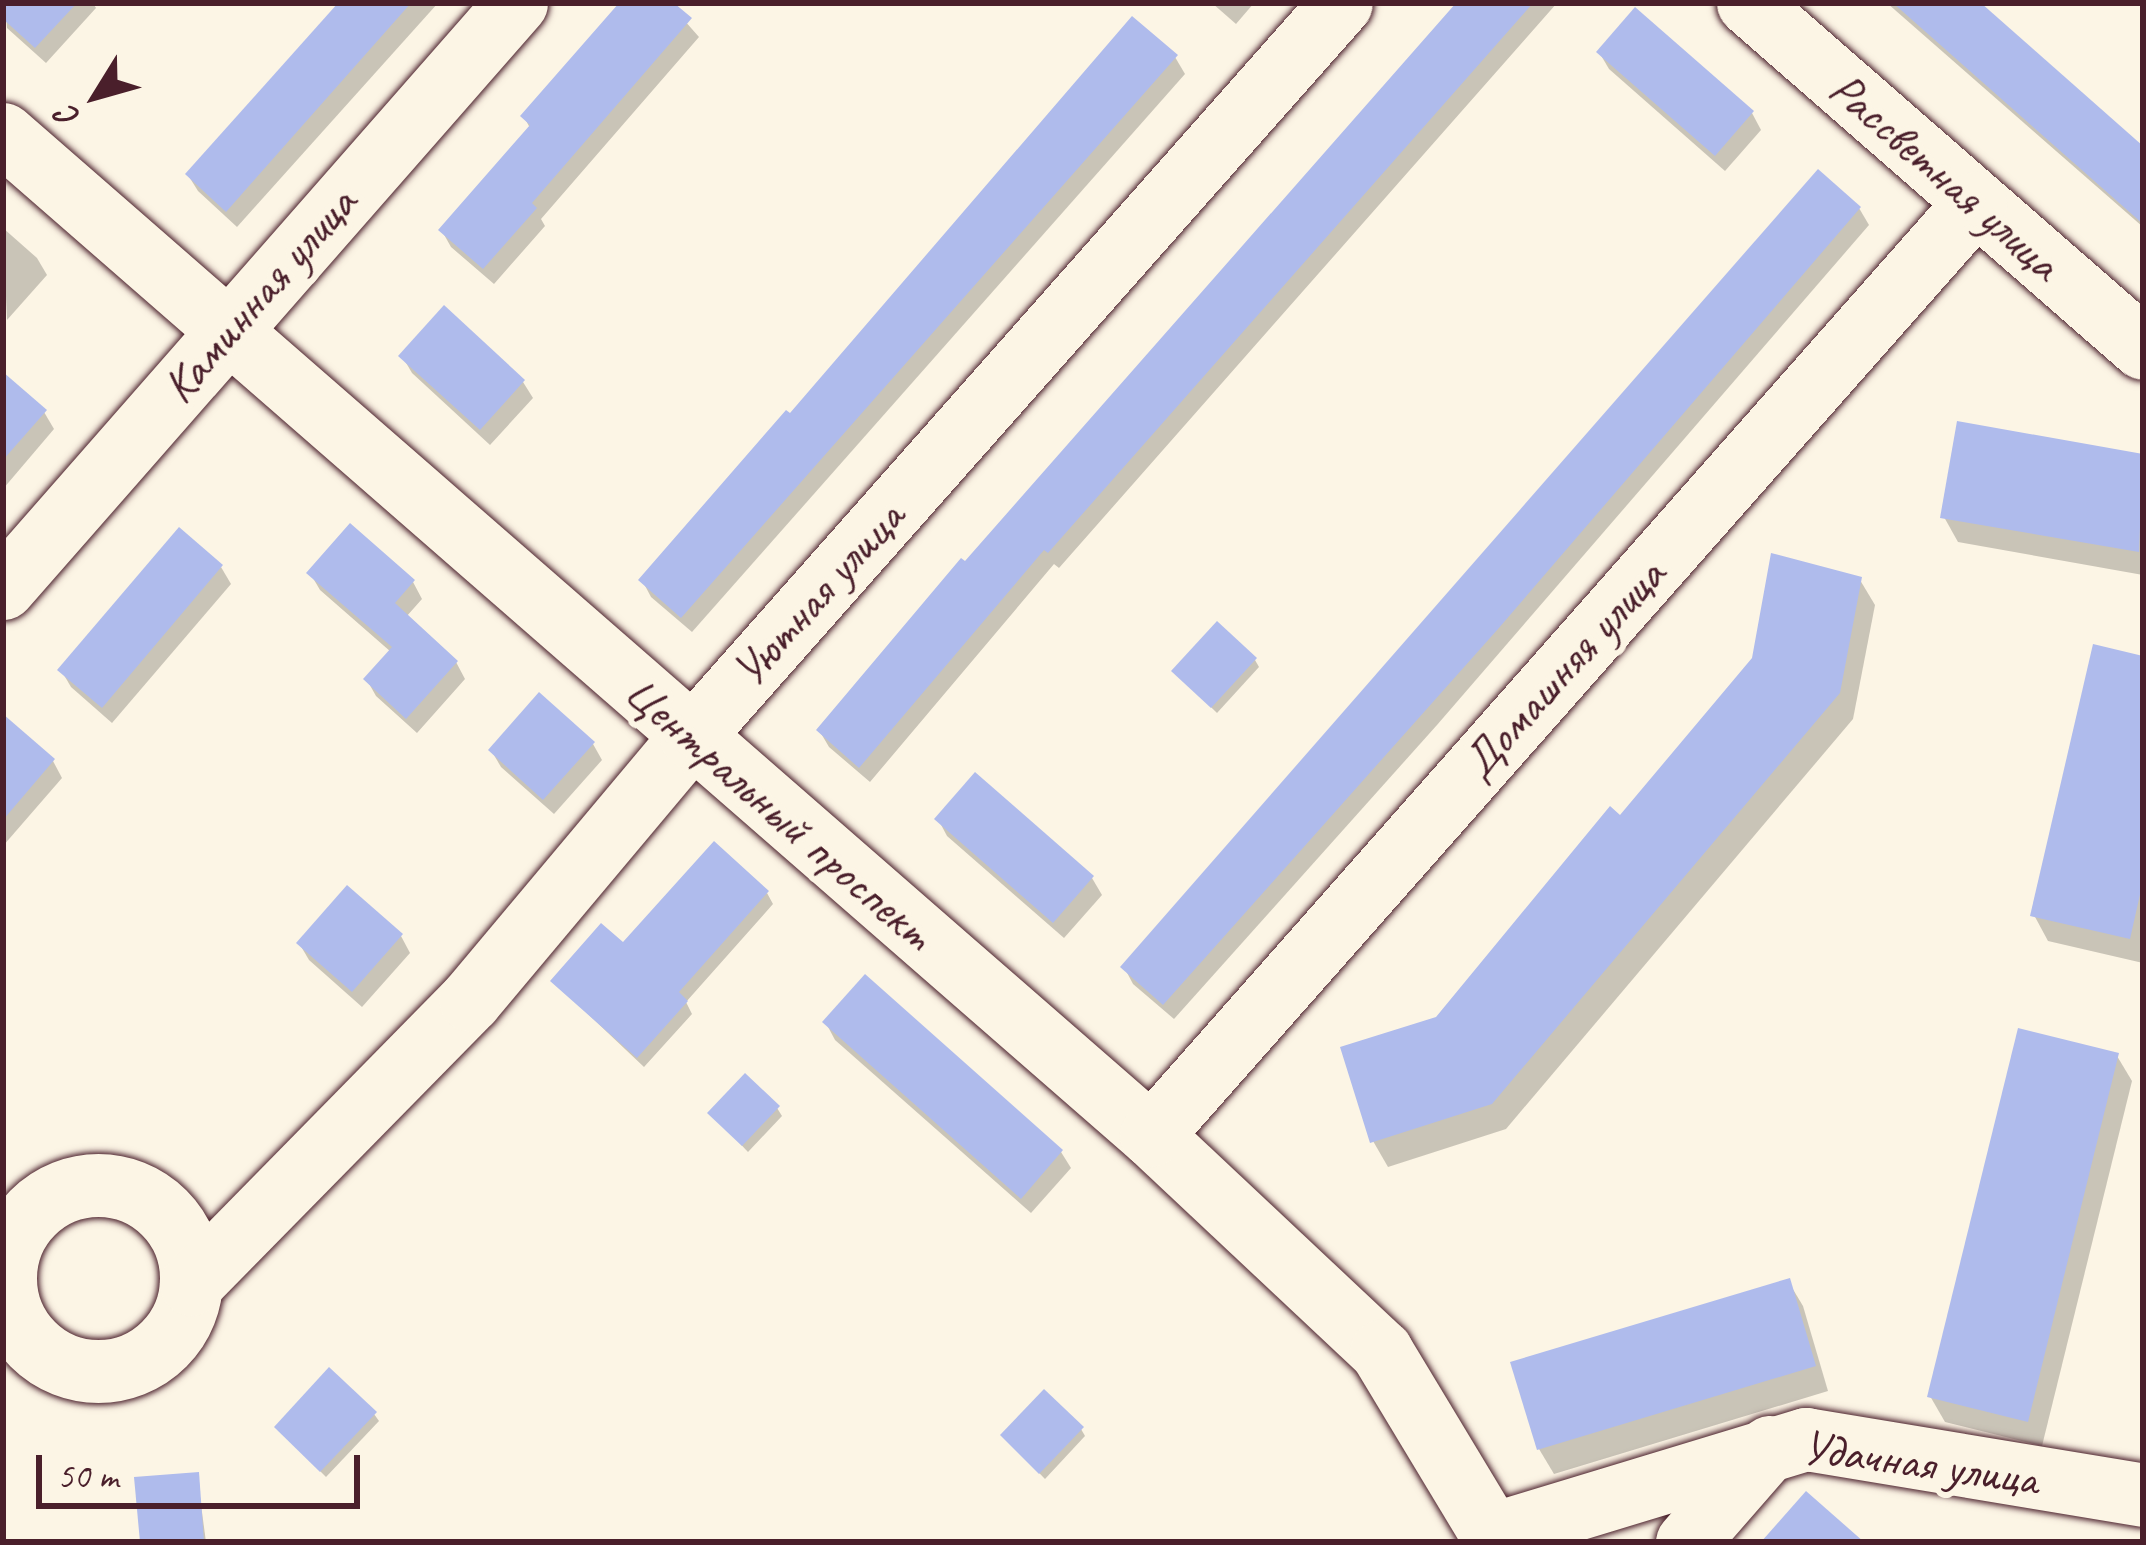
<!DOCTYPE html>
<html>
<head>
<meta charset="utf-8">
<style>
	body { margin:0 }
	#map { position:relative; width:2146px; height:1545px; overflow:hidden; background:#fcf5e5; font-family:Caveat,sans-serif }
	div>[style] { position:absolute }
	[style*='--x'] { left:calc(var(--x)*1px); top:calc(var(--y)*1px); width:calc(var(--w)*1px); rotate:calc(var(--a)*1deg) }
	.shadow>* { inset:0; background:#0003 }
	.building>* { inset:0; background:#afbbec }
	.roads { filter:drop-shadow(0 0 3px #4a1f2b) drop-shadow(0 0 3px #4a1f2b) }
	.minor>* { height:63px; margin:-31.5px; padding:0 31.5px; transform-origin:31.5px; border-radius:31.5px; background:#fcf5e5 }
	.minor>.ring { margin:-31.5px; padding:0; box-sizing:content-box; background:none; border:63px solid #fcf5e5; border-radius:50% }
	span { translate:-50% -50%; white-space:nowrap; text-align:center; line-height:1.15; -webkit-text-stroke:12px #fcf5e5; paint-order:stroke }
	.street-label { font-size:48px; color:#4a1f2b }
	.frame { position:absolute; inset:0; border:6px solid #4a1f2b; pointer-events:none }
	.north { position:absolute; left:36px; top:36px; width:120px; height:120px; -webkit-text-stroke:9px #fcf5e5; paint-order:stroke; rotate:233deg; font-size:33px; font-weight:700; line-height:48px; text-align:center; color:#4a1f2b }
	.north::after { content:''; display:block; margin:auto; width:42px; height:54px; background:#4a1f2b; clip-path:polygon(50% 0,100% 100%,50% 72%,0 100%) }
	.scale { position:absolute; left:36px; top:1455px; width:324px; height:54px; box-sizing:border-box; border:6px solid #4a1f2b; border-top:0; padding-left:15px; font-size:36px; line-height:42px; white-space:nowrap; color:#4a1f2b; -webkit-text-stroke:9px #fcf5e5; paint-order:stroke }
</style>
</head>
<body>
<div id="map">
	<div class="shadow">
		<i style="clip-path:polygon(5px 3px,93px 3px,96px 8px,46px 63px,7px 28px)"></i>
		<i style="clip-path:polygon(343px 3px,438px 3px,237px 227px,198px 191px,188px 175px)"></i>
		<i style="clip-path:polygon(623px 3px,669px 3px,699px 37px,541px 219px,545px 226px,494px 284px,451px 247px,442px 231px,530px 128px,524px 117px)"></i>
		<i style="clip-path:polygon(1212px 3px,1254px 3px,1236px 24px)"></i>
		<i style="clip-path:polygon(1460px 3px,1557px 3px,1059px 568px,1054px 564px,870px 782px,829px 747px,819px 730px)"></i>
		<i style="clip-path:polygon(1887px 3px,1977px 3px,2143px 148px,2143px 227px)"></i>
		<i style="clip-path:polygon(1599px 52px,1752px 113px,1761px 130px,1725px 171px,1609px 69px)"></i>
		<i style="clip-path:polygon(1175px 57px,1185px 74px,692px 632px,651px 597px,642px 580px,790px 417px)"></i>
		<i style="clip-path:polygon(1859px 208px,1869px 225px,1437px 725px,1174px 1019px,1133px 984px,1124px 967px)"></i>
		<i style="clip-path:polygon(3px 228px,37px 258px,47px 275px,7px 320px)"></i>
		<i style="clip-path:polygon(402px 356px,523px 382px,533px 398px,490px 445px,412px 373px)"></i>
		<i style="clip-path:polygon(3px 376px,44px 412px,54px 429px,3px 489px)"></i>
		<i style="clip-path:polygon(1960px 425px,2143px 457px,2143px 575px,1958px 542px,1944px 517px)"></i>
		<i style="clip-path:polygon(221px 567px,231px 584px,112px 723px,71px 687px,61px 670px)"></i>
		<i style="clip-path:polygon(310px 573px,413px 582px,422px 599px,406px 617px,456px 662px,465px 679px,417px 733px,376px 696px,367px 680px,391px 652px,320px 590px)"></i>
		<i style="clip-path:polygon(1860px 580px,1875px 605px,1853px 719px,1506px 1129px,1388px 1167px,1373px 1141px,1438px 1020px,1621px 819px)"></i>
		<i style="clip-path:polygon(2143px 659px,2143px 963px,2048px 941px,2034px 915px)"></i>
		<i style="clip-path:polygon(1255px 660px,1259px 667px,1217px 713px,1174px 671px)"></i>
		<i style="clip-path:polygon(3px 734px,53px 761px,62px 778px,3px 846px)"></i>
		<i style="clip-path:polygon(593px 744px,602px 760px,554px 814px,501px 767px,491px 750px)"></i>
		<i style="clip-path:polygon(938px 819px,1092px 878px,1102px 895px,1064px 938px,947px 836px)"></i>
		<i style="clip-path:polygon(767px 893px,773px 904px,686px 1002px,692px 1014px,644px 1067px,553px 981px,623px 947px)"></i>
		<i style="clip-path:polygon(401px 936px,410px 953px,362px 1007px,309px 960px,299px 943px)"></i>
		<i style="clip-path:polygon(826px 1023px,1061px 1152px,1071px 1168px,1031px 1213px,835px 1040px)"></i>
		<i style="clip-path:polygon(2117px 1056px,2132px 1081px,2042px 1446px,1945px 1422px,1930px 1396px)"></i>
		<i style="clip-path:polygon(777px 1108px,782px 1116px,748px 1152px,711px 1113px)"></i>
		<i style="clip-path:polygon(1788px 1281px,1803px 1306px,1828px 1391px,1554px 1474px,1539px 1449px)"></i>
		<i style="clip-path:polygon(374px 1414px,379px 1421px,326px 1477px,277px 1428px)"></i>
		<i style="clip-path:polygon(1081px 1429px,1085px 1436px,1045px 1479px,1003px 1436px)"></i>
		<i style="clip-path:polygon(197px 1475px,206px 1542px,143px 1542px)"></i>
	</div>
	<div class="building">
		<i style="clip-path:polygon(3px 3px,77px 3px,35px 48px,3px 19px)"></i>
		<i style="clip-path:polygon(338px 3px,411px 3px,226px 212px,185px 174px)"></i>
		<i style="clip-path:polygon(619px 3px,674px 3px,692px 18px,532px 203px,537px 208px,483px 269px,438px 230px,530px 125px,520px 116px)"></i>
		<i style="clip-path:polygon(1456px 3px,1533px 3px,1048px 553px,1044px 550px,859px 768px,816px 730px,961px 558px,965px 561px)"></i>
		<i style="clip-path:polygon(1893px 3px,1981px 3px,2049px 63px,2143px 146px,2143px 224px)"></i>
		<i style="clip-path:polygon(1635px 7px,1754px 111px,1715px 156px,1596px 52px)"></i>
		<i style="clip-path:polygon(1132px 16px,1178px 55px,681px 618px,638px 580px,786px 410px,790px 413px)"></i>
		<i style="clip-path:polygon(1818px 169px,1861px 207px,1498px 629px,1163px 1005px,1120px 967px)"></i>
		<i style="clip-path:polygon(444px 305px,525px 380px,480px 430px,398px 356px)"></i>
		<i style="clip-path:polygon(3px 372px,47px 410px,3px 460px)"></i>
		<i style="clip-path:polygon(1957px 421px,2143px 454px,2139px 552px,1940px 518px)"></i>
		<i style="clip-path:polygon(350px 523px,415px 580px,395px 603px,458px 661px,406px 719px,363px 679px,392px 647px,306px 573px)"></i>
		<i style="clip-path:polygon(179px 527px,223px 565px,102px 708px,57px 670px)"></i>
		<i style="clip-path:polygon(1771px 553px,1862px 577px,1840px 693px,1492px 1104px,1370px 1143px,1340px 1047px,1436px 1017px,1610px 806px,1620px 815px,1752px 658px)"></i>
		<i style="clip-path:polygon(1217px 621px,1257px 658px,1211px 708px,1171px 671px)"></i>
		<i style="clip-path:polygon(2093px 644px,2143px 656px,2143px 881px,2130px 939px,2030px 916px)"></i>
		<i style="clip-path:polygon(539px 692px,595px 742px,543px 800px,488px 750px)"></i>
		<i style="clip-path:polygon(3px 714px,55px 759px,3px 820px)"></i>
		<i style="clip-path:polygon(975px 772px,1094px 876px,1053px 923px,934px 819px)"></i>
		<i style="clip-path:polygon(714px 841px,769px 891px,679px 992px,688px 1001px,637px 1058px,550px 981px,601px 923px,623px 942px)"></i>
		<i style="clip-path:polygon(347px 885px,403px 934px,352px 992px,296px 943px)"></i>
		<i style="clip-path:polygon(865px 974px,1063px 1150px,1021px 1199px,822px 1022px)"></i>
		<i style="clip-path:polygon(2018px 1028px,2119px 1053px,2028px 1422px,1927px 1397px)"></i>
		<i style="clip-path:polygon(745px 1073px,780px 1106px,742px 1146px,707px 1113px)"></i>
		<i style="clip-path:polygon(1790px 1278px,1816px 1366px,1537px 1450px,1510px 1362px)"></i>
		<i style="clip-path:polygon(329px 1367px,377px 1412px,320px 1472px,274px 1427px)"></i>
		<i style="clip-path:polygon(1044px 1389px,1084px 1427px,1039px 1474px,1000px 1435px)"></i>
		<i style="clip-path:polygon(199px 1472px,204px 1542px,140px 1542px,134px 1477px)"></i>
		<i style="clip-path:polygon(1806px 1491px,1864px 1542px,1761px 1542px)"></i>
	</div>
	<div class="roads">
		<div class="minor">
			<i style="--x:1748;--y:3;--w:524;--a:41.13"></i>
			<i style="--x:3;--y:134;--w:1523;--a:41.09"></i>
			<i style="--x:1151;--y:1135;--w:316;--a:43.2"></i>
			<i style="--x:1381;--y:1351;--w:223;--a:58.9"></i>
			<i style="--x:3;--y:588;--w:778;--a:-48.75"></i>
			<i style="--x:1151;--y:1135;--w:1244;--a:-48.52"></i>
			<i class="ring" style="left:5px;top:1185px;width:123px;height:123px"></i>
			<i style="--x:191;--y:1284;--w:398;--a:-45.5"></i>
			<i style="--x:470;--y:1000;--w:344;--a:-50"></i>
			<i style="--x:691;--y:737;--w:980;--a:-48.47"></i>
			<i style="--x:1493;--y:1534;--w:327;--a:-16.9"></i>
			<i style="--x:1806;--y:1439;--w:342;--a:9.4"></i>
			<i style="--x:1687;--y:1542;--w:126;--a:-48.9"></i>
		</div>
	</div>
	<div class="street-label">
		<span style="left:1945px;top:176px;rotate:41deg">Рассветная улица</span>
		<span style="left:259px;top:295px;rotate:-49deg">Каминная улица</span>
		<span style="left:818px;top:594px;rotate:-48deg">Уютная улица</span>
		<span style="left:1563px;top:669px;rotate:-48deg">Домашняя улица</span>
		<span style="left:779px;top:813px;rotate:41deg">Центральный проспект</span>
		<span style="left:1920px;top:1463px;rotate:8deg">Удачная улица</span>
	</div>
	<div class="frame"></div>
	<div class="north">С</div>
	<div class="scale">50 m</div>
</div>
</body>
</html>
